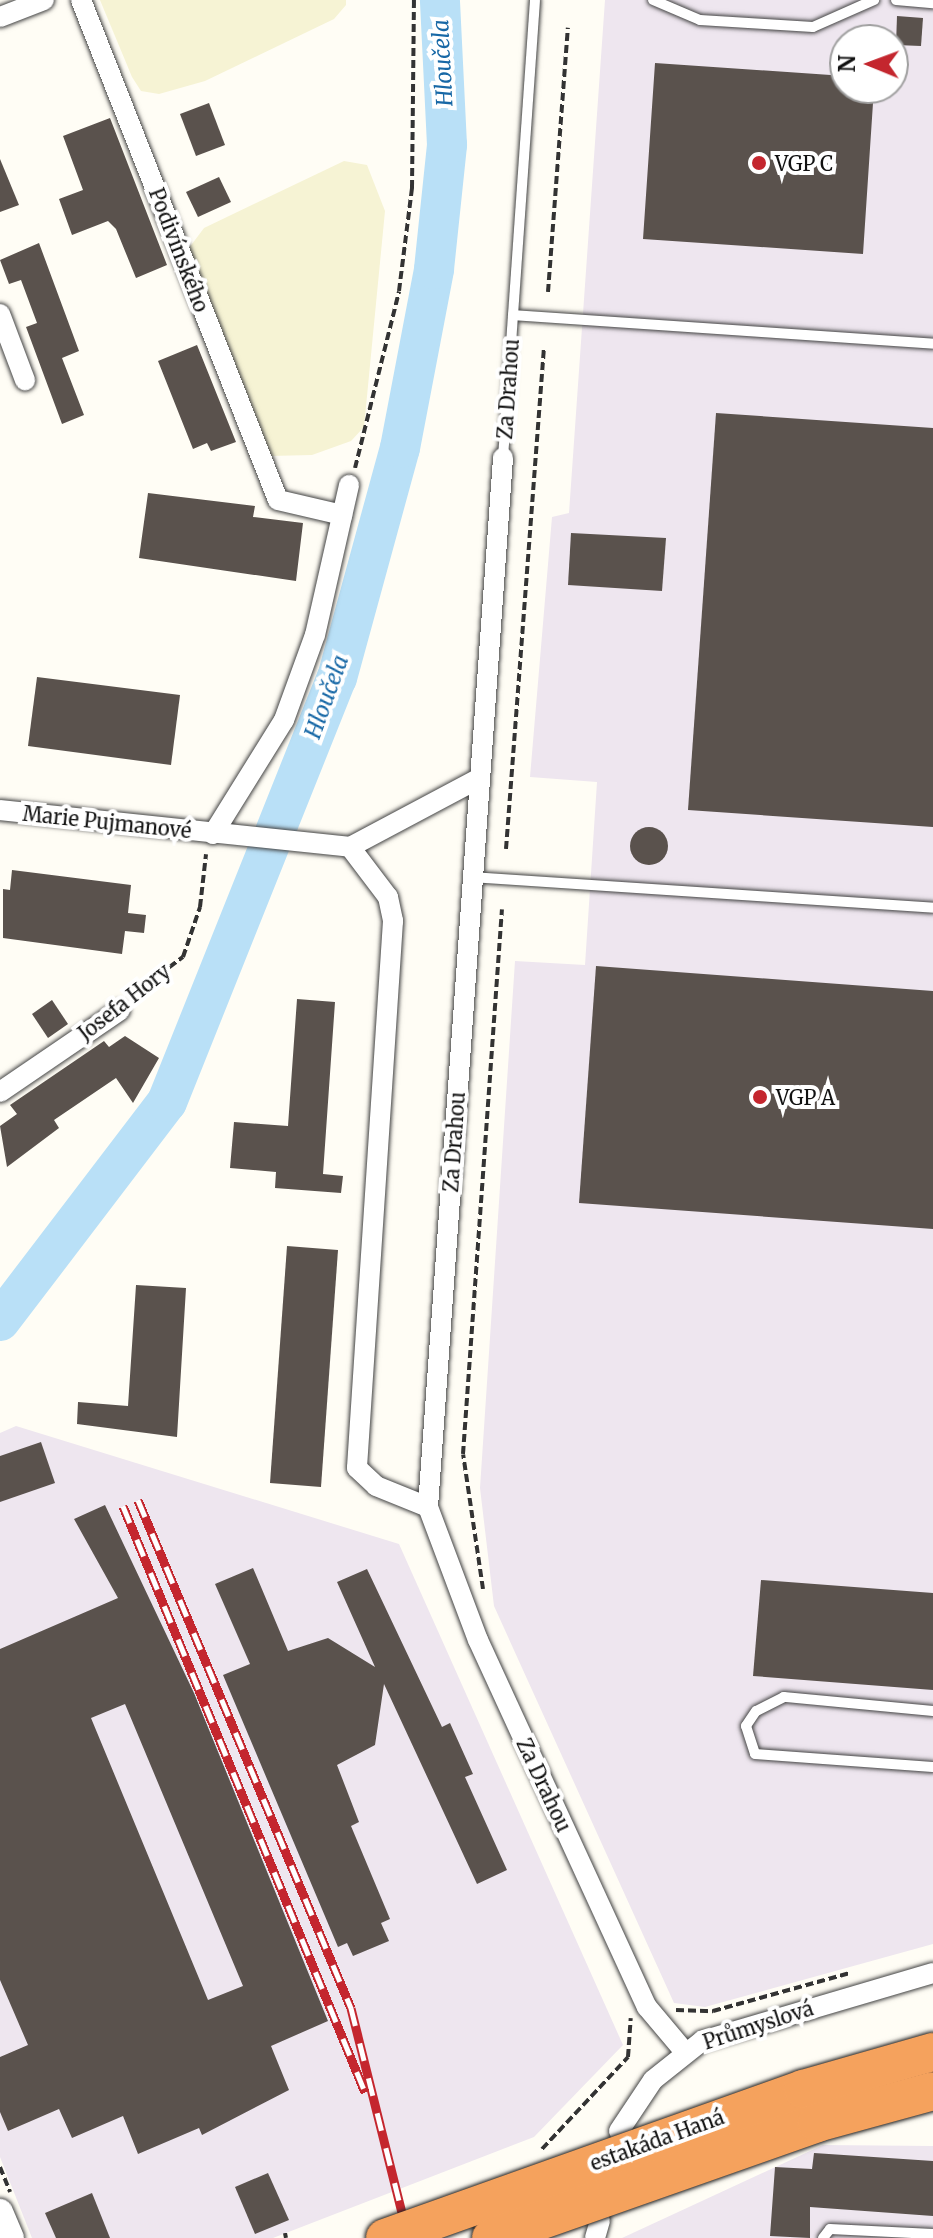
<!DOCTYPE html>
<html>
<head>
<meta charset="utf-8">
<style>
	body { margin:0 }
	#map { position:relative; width:933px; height:2238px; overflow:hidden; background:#fffdf5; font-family:Merriweather,serif }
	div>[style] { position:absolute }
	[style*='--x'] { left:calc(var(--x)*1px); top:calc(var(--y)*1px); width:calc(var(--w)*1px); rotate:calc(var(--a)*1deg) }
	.industrial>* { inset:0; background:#eee6ef }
	.farmland>* { inset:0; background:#f6f3d4 }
	.river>* { height:40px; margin:-20px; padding:0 20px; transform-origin:20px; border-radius:20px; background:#b9e0f7 }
	.building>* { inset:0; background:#5a524d }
	.round { border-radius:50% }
	.path>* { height:4px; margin-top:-2px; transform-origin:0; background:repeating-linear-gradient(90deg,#333 0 8px,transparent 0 12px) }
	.roads { filter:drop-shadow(0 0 2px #444) drop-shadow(0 0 2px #444) }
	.service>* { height:10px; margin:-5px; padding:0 5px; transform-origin:5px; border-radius:5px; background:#fff }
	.minor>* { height:20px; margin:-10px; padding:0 10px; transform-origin:10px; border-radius:10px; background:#fff }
	.tertiary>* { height:26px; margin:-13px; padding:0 13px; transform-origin:13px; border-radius:13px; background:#fff }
	.rail>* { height:9px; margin-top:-4.5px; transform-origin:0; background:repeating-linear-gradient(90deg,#fff 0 18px,#c4262e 0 36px); box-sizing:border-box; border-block:2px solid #c4262e }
	.bridges { filter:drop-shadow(0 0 2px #222) drop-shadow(0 0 2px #222) }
	.motorway-bridge>* { height:38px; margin:-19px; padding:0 19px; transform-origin:19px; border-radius:19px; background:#f5a25d }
	.dots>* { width:22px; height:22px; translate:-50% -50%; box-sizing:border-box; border:4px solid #fff; border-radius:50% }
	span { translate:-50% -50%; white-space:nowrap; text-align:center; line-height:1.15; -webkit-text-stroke:8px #fff; paint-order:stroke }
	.poi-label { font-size:20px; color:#111 }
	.left { translate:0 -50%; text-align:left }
	.street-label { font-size:20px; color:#111 }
	.water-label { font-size:22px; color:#1768a6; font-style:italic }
	.north { position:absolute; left:829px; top:24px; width:80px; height:80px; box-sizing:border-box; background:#fff; border:2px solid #a0a0a0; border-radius:50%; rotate:271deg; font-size:22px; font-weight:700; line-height:32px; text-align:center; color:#111 }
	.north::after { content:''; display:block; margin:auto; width:28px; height:36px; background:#c4262e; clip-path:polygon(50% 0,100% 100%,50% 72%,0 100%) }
</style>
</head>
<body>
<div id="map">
	<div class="industrial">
		<i style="clip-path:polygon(evenodd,605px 0,933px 0,933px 1944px,705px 2007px,674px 2003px,494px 1606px,480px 1488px,515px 961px,585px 965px,597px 782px,530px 777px,552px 517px,569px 513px,605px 0,845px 40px,893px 40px,893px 88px,845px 88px,845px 40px)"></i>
		<i style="clip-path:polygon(16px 1426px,399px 1544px,623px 2045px,534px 2137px,273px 2238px,32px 2238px,0 2157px,0 1433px)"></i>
		<i style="clip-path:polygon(823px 2145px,933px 2146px,933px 2238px,622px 2238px)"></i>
	</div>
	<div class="farmland">
		<i style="clip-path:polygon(100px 0,346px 0,346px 5px,334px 19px,205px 81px,159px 94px,141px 91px,132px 77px)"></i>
		<i style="clip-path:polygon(344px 161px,367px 165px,385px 211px,364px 427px,351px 441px,312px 455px,270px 456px,189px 248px,204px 228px)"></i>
	</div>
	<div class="river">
		<i style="--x:0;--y:1321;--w:275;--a:-52.7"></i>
		<i style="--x:167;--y:1102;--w:457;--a:-68.2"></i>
		<i style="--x:337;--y:678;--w:238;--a:-74.7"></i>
		<i style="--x:400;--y:448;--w:182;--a:-79.2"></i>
		<i style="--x:434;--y:269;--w:125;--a:-84"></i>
		<i style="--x:447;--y:145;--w:145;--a:-92.8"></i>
	</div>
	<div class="building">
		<i style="clip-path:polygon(897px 16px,923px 18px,921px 46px,896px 45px)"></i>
		<i style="clip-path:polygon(655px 63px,845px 76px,845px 88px,874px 88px,863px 254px,643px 239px)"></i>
		<i style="clip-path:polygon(209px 103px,225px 145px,196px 156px,180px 114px)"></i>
		<i style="clip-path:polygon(110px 118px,167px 265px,136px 278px,116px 229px,108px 221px,72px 235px,59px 199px,83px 190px,63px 136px)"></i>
		<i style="clip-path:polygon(0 159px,19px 205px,0 212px)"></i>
		<i style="clip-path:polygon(219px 177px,231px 202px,198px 217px,186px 192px)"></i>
		<i style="clip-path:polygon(39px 243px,79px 351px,62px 358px,84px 415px,62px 424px,26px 327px,37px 323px,21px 280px,9px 284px,0 260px)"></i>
		<i style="clip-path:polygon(197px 345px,236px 442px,211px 451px,207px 443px,193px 449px,158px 361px)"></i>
		<i style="clip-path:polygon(716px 413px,933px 428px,933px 827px,688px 810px)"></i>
		<i style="clip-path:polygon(148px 493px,255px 506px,253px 517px,303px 523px,296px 581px,139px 558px)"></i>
		<i style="clip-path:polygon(571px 533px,666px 538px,662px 591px,568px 585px)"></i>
		<i style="clip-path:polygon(37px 677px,180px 695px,171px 765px,28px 746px)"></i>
		<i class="round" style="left:630px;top:827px;width:38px;height:38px"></i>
		<i style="clip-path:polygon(12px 870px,131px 885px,128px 913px,146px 915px,144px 933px,125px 931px,122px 954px,3px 938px,3px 889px,10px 890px)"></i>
		<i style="clip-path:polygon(596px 966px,933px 991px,933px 1229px,579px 1203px)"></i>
		<i style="clip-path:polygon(297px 999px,335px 1002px,323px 1174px,343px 1176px,341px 1193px,275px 1188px,276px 1172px,230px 1168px,234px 1122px,288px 1126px)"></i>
		<i style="clip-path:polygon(52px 1000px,68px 1024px,48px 1038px,32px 1014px)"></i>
		<i style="clip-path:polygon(125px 1036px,159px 1058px,133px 1103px,116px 1078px,54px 1120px,59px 1128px,7px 1167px,0 1126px,17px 1114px,10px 1105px,104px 1041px,109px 1047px)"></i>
		<i style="clip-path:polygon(287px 1246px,338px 1250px,321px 1487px,270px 1483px)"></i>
		<i style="clip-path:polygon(136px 1285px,186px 1288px,177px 1437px,77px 1424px,78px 1402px,128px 1406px)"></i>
		<i style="clip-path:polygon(41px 1442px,55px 1483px,0 1502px,0 1456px)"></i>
		<i style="clip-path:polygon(evenodd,105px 1505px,194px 1693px,328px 2021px,271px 2046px,289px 2090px,202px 2135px,199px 2128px,138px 2154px,123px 2116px,72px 2138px,59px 2109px,8px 2131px,0 2112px,0 2057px,28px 2045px,0 1980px,0 1649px,118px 1598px,74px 1519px,105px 1505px,125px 1704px,243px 1986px,208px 2000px,91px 1718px,125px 1704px)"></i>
		<i style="clip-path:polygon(253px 1568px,288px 1651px,328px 1638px,375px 1667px,337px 1582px,367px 1569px,442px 1727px,450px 1723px,473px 1774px,465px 1777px,507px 1870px,477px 1884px,384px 1684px,375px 1745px,337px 1765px,359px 1822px,351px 1826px,390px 1919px,381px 1923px,389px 1941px,353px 1956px,347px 1943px,338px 1947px,223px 1675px,250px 1664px,215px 1584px)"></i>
		<i style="clip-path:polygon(761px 1580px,933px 1593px,933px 1690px,753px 1676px)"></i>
		<i style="clip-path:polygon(814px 2153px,933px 2161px,933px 2216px,810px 2207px,810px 2238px,770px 2236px,775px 2167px,812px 2169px)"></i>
		<i style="clip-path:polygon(268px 2173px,289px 2220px,255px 2234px,235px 2187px)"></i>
		<i style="clip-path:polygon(92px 2193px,110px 2238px,56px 2238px,45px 2213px)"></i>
	</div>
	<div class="path">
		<i style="--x:548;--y:292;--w:265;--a:-85.7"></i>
		<i style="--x:355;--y:468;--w:182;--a:-76"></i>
		<i style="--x:399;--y:291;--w:104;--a:-82.8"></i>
		<i style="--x:412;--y:188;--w:188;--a:-89.4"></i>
		<i style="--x:506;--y:849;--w:503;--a:-85.67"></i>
		<i style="--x:131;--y:996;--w:65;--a:-36.9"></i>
		<i style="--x:183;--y:957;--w:53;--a:-71.2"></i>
		<i style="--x:200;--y:907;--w:53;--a:-83.5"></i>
		<i style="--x:483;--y:1589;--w:136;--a:-98.4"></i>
		<i style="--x:463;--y:1454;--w:546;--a:-85.91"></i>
		<i style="--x:676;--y:2010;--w:37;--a:2"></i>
		<i style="--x:713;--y:2011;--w:142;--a:-15.5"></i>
		<i style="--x:542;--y:2149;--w:126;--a:-46.9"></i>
		<i style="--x:628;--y:2057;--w:39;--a:-86"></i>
		<i style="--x:0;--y:2167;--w:27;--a:68"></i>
		<i style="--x:285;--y:2233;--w:5;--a:79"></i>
	</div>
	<div class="roads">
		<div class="service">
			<i style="--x:653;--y:0;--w:51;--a:23.1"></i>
			<i style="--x:700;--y:20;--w:113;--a:3.5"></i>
			<i style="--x:813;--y:27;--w:67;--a:-23.9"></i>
			<i style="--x:896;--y:0;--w:37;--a:5"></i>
			<i style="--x:513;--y:315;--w:421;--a:3.9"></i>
			<i style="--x:503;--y:458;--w:459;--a:-86"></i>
			<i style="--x:472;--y:877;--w:462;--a:3.8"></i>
			<i style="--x:933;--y:1711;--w:150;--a:-174.6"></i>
			<i style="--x:784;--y:1697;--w:31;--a:153"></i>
			<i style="--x:756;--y:1711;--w:18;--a:124"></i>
			<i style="--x:746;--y:1726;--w:29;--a:72"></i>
			<i style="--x:755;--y:1754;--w:178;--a:4.2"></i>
			<i style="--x:823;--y:2238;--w:11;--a:-52"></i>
			<i style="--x:830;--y:2229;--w:103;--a:2.8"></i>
		</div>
		<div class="minor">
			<i style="--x:81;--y:0;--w:537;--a:68.5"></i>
			<i style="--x:278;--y:500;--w:66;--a:13.2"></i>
			<i style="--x:0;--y:17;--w:47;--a:-21.1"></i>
			<i style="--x:0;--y:314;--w:71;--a:69.3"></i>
			<i style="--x:0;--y:810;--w:352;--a:6"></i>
			<i style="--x:350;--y:847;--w:147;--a:-28"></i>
			<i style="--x:213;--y:834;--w:134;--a:-58.1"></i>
			<i style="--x:284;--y:720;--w:90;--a:-70"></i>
			<i style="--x:315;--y:635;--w:154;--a:-77.2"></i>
			<i style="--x:350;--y:847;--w:63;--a:52.8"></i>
			<i style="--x:388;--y:897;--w:25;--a:78"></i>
			<i style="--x:393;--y:921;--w:548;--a:93.77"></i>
			<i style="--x:357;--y:1468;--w:26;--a:43"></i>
			<i style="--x:376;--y:1486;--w:56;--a:22"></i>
			<i style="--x:428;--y:1507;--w:142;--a:69.4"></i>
			<i style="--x:478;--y:1640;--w:404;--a:65.3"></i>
			<i style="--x:647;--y:2007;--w:57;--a:49.9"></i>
			<i style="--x:0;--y:1092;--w:145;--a:-34.3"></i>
			<i style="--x:428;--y:1507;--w:1052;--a:-85.91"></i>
			<i style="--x:619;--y:2131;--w:61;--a:-56.3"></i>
			<i style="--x:653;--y:2080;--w:63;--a:-38.5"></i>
			<i style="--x:702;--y:2041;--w:241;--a:-16.4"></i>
			<i style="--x:595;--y:2238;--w:18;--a:-74"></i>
		</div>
		<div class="tertiary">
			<i style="--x:0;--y:2212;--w:28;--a:67"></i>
		</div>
	</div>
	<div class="rail">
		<i style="--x:138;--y:1500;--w:551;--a:67.25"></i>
		<i style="--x:351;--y:2008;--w:210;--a:76"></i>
		<i style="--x:123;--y:1506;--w:634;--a:67.56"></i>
	</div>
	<div class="bridges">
		<div class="motorway-bridge">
			<i style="--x:385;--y:2238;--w:444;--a:-19.6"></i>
			<i style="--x:803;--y:2089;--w:135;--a:-15.9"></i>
			<i style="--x:491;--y:2238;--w:346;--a:-19.4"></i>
			<i style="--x:817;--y:2123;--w:120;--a:-15.4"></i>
		</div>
	</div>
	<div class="dots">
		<i style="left:759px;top:163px;background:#c4262e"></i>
		<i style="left:760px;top:1097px;background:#c4262e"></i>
	</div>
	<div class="poi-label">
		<span class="left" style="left:775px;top:163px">VGP C</span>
		<span class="left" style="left:776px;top:1097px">VGP A</span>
	</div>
	<div class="street-label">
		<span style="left:179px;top:250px;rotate:69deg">Podivínského</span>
		<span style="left:508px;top:389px;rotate:-86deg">Za Drahou</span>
		<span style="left:107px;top:822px;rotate:6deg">Marie Pujmanové</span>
		<span style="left:124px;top:1002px;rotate:-38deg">Josefa Hory</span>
		<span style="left:454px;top:1142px;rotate:-86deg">Za Drahou</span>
		<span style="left:544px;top:1785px;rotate:65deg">Za Drahou</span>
		<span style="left:758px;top:2025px;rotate:-18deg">Průmyslová</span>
		<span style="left:657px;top:2140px;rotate:-20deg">estakáda Haná</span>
	</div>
	<div class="water-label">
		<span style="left:443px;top:63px;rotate:-93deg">Hloučela</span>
		<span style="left:327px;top:697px;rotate:-70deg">Hloučela</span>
	</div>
	<div class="north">N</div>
</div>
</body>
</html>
